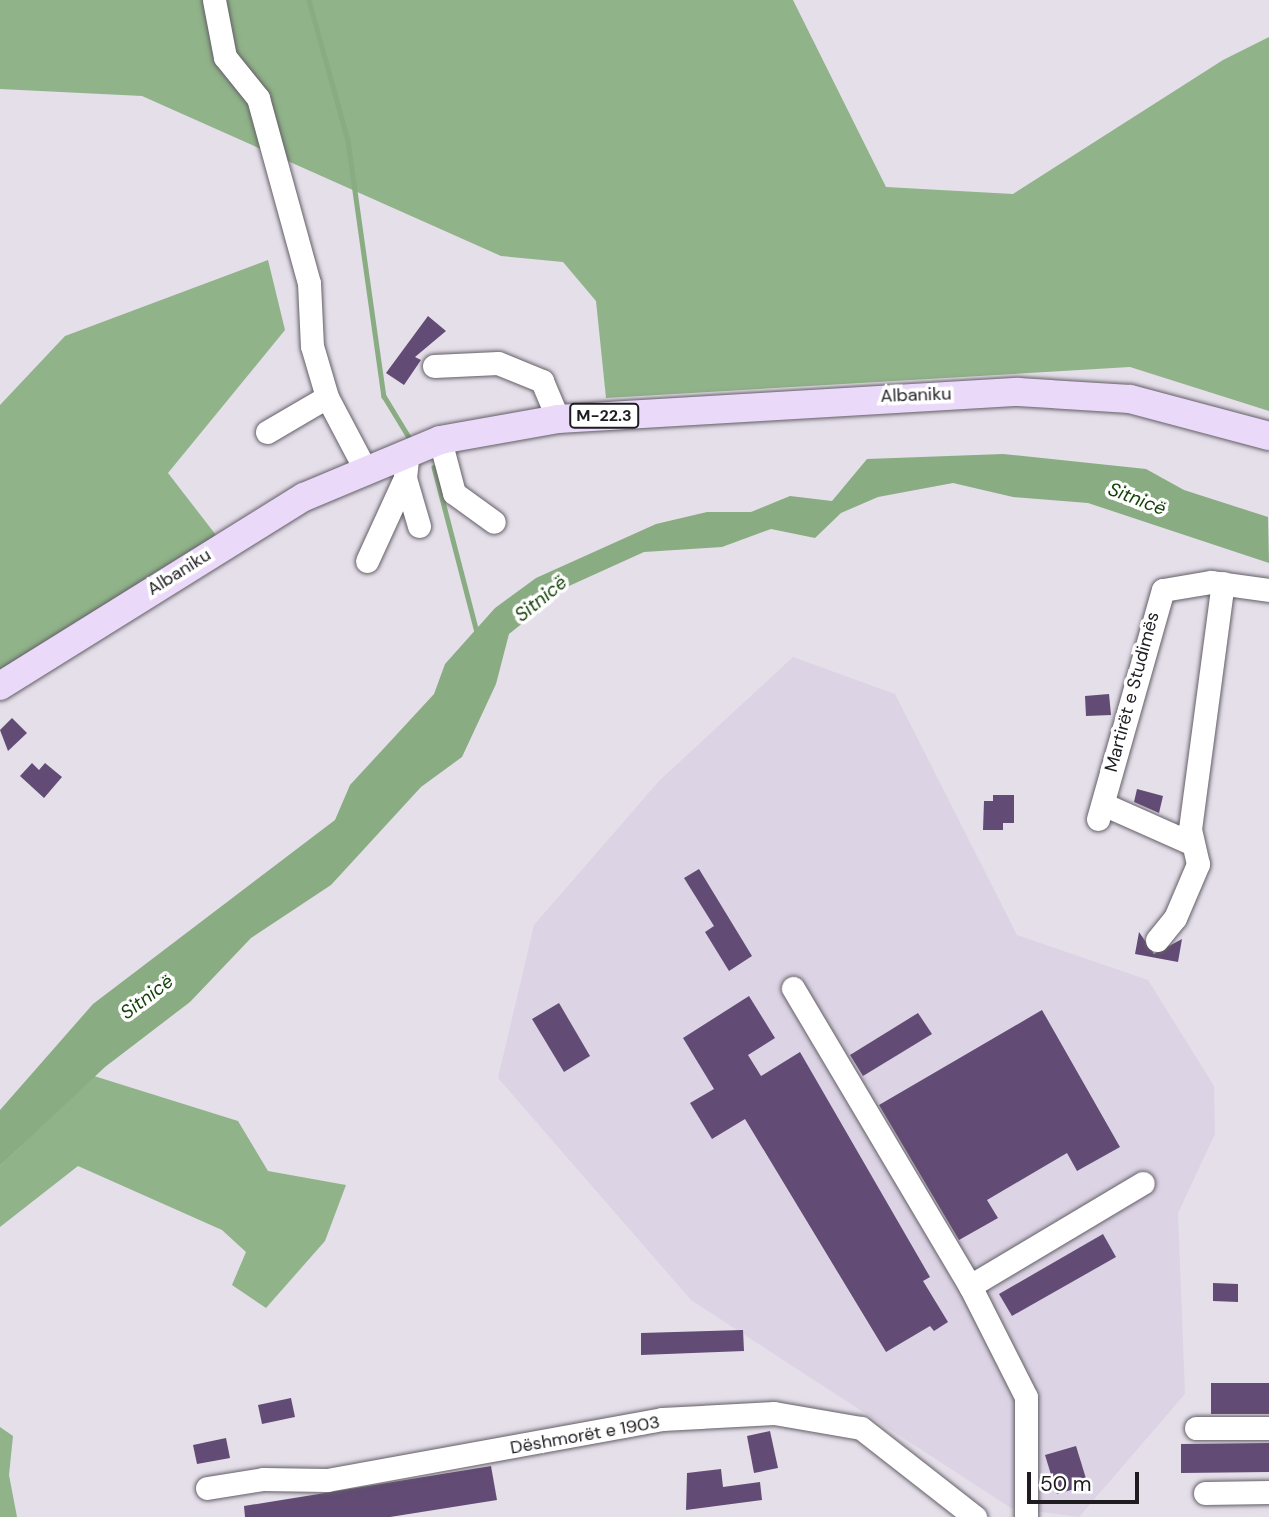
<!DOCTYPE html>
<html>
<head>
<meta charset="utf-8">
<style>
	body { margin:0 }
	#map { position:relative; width:1269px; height:1517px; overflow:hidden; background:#e5dfea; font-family:"DM Sans",sans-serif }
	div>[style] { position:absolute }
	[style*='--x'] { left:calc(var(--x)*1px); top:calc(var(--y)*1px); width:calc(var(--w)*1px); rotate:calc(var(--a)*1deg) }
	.built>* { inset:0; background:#dcd3e4 }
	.forest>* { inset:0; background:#90b389 }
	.water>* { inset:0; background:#8aac82 }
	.stream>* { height:4.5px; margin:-2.25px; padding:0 2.25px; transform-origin:2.25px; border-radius:2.25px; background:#8aac82 }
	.building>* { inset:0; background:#624b74 }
	.roads { filter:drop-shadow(0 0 2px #635f67) drop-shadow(0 0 2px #635f67) }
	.minor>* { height:23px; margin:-11.5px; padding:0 11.5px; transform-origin:11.5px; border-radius:11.5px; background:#fff }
	.major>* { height:28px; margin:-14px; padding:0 14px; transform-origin:14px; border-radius:14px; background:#ead9f9 }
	span { translate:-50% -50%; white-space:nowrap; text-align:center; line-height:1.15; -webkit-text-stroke:7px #fff; paint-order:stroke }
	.shield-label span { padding:2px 5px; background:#fff; border:2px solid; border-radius:5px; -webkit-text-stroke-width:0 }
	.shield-label { font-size:16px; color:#1e1c20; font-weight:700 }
	.street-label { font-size:18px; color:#1e1c20 }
	.water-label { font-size:19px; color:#144307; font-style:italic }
	.scale { position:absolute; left:1027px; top:1472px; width:112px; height:32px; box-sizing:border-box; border:4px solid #1e1c20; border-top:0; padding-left:9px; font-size:21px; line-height:24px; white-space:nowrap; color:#1e1c20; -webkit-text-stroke:5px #fff; paint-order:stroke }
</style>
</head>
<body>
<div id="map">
	<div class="built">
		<i style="clip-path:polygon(793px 657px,895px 694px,1017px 935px,1148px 980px,1214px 1086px,1215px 1134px,1178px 1213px,1185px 1394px,1079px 1517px,1011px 1508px,691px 1300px,498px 1078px,534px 925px,659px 781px)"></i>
	</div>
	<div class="forest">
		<i style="clip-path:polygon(0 0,793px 0,886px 187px,1013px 194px,1223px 60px,1269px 37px,1269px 411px,1130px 367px,606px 398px,596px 301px,563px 262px,501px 256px,142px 96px,0 89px)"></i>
		<i style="clip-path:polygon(268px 260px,285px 330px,168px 473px,219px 539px,0 674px,0 405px,65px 336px)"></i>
		<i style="clip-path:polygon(94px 1076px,238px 1121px,268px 1171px,346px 1185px,325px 1241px,266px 1308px,232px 1285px,246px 1252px,222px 1230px,78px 1166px,0 1227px,0 1166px)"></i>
		<i style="clip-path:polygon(0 1427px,13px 1436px,9px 1475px,17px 1517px,0 1517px)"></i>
	</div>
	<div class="water">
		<i style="clip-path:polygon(1003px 454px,1146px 469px,1184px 490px,1268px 517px,1269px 563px,1088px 503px,1013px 497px,953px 483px,878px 497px,841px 513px,815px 538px,771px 529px,722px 547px,644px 552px,569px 586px,509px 634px,496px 684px,462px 757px,421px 787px,331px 885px,251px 938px,190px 1002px,105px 1067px,0 1166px,0 1110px,93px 1004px,335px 820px,350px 785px,434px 694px,445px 664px,495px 608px,536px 578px,656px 524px,707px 512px,751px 512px,790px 496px,832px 501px,867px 459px)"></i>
	</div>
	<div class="stream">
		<i style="--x:309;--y:0;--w:146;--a:74.5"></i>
		<i style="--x:348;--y:141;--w:258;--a:82"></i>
		<i style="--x:384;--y:396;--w:54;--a:58.7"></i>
		<i style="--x:434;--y:467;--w:171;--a:75.4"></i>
	</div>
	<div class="building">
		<i style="clip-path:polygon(428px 316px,446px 331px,415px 357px,421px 360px,404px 385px,386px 373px)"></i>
		<i style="clip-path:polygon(1109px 694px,1111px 715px,1086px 716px,1085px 696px)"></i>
		<i style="clip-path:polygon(12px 718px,27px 733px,8px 751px,0 730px)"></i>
		<i style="clip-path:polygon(32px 763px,39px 770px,45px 763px,62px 777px,44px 798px,20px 776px)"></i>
		<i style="clip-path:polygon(1137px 789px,1163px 796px,1159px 813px,1134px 802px)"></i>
		<i style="clip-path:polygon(993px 795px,1014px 795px,1014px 823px,1003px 823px,1003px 830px,983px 830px,984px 801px,993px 801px)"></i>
		<i style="clip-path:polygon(699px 869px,752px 956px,729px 971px,705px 932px,714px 926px,684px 878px)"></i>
		<i style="clip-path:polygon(1139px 932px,1154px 954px,1182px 939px,1178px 962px,1135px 954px)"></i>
		<i style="clip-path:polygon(749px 996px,775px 1038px,748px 1055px,761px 1076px,800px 1052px,930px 1277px,923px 1281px,948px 1322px,934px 1331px,930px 1326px,886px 1352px,745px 1119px,712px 1139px,690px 1103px,714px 1089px,683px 1038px)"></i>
		<i style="clip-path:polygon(559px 1003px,590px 1056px,564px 1072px,532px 1019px)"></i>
		<i style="clip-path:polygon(1042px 1010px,1120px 1147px,1077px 1171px,1067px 1153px,987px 1200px,998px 1218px,959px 1240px,879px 1105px)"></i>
		<i style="clip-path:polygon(918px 1013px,932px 1034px,863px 1076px,850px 1055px)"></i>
		<i style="clip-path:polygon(1103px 1234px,1116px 1257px,1012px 1316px,999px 1294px)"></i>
		<i style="clip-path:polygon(1213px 1283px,1238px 1284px,1238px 1302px,1213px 1301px)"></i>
		<i style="clip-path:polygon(743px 1330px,744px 1351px,641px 1355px,641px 1333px)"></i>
		<i style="clip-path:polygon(1211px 1383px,1269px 1383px,1269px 1414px,1211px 1414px)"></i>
		<i style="clip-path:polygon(291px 1398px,295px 1417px,262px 1424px,258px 1405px)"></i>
		<i style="clip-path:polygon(770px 1431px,778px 1468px,754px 1473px,747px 1436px)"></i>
		<i style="clip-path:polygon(226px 1438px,230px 1458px,197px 1464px,193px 1445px)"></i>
		<i style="clip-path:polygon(1269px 1443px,1269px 1472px,1181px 1473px,1181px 1444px)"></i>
		<i style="clip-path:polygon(1076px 1446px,1088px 1485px,1057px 1494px,1045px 1455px)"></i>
		<i style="clip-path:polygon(491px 1466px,497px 1500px,390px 1517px,245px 1517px,244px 1506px)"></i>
		<i style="clip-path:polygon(721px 1469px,723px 1487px,760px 1482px,762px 1500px,686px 1510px,687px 1473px)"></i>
	</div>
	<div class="roads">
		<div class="minor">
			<i style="--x:214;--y:0;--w:58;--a:79.1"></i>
			<i style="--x:225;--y:57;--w:53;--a:51.2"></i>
			<i style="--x:258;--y:98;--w:192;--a:74.6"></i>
			<i style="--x:309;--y:283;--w:63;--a:87.3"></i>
			<i style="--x:312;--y:346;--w:53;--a:73.6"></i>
			<i style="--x:434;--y:366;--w:64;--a:-2.7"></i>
			<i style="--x:498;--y:363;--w:48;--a:22.2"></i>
			<i style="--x:542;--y:381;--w:41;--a:67.2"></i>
			<i style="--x:267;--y:432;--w:69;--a:-30.3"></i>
			<i style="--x:327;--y:397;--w:81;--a:62.2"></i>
			<i style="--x:440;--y:440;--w:55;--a:75.2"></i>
			<i style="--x:454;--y:493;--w:49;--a:35.9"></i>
			<i style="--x:405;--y:478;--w:50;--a:73.7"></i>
			<i style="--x:367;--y:561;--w:91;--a:-65.4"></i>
			<i style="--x:405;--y:478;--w:27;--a:-84"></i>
			<i style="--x:1103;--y:804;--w:96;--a:23.9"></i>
			<i style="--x:1098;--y:819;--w:238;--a:-74.2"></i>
			<i style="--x:1163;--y:590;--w:49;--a:-9.5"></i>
			<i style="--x:1211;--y:582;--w:59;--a:7.9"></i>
			<i style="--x:1157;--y:940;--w:28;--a:-51"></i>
			<i style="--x:1175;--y:918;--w:59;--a:-66.9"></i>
			<i style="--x:1198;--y:864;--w:36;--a:-103"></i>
			<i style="--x:1190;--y:829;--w:248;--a:-82.4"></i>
			<i style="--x:793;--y:988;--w:347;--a:59.3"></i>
			<i style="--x:970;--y:1286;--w:124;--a:63.2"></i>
			<i style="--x:1026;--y:1397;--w:120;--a:90"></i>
			<i style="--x:970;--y:1286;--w:201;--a:-30.8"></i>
			<i style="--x:1196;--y:1428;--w:73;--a:0"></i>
			<i style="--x:207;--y:1488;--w:57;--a:-9.1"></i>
			<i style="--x:263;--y:1479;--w:64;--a:0.9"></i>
			<i style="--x:327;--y:1480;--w:341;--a:-10.3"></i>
			<i style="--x:662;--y:1419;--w:112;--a:-3.1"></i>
			<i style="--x:774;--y:1413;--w:88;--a:9.8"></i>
			<i style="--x:861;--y:1428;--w:145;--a:38"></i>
			<i style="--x:1205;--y:1493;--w:64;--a:-0.9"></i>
		</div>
		<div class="major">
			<i style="--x:0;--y:686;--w:358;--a:-31.9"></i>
			<i style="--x:304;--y:497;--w:147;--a:-22.7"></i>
			<i style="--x:440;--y:440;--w:120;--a:-10.1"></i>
			<i style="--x:558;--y:419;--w:461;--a:-3.4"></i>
			<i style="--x:1018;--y:392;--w:112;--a:3.6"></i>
			<i style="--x:1130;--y:399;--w:144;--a:14.9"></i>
		</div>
	</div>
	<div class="shield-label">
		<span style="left:604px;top:416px">M-22.3</span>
	</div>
	<div class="street-label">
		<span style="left:916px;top:395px;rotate:-2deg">Albaniku</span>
		<span style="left:179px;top:572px;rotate:-32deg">Albaniku</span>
		<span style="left:1132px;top:692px;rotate:-75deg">Martirët e Studimës</span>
		<span style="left:585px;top:1435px;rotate:-10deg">Dëshmorët e 1903</span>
	</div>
	<div class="water-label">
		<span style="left:1137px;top:499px;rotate:21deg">Sitnicë</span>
		<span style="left:541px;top:599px;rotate:-39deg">Sitnicë</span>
		<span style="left:147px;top:997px;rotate:-37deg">Sitnicë</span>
	</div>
	<div class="scale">50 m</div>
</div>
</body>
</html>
